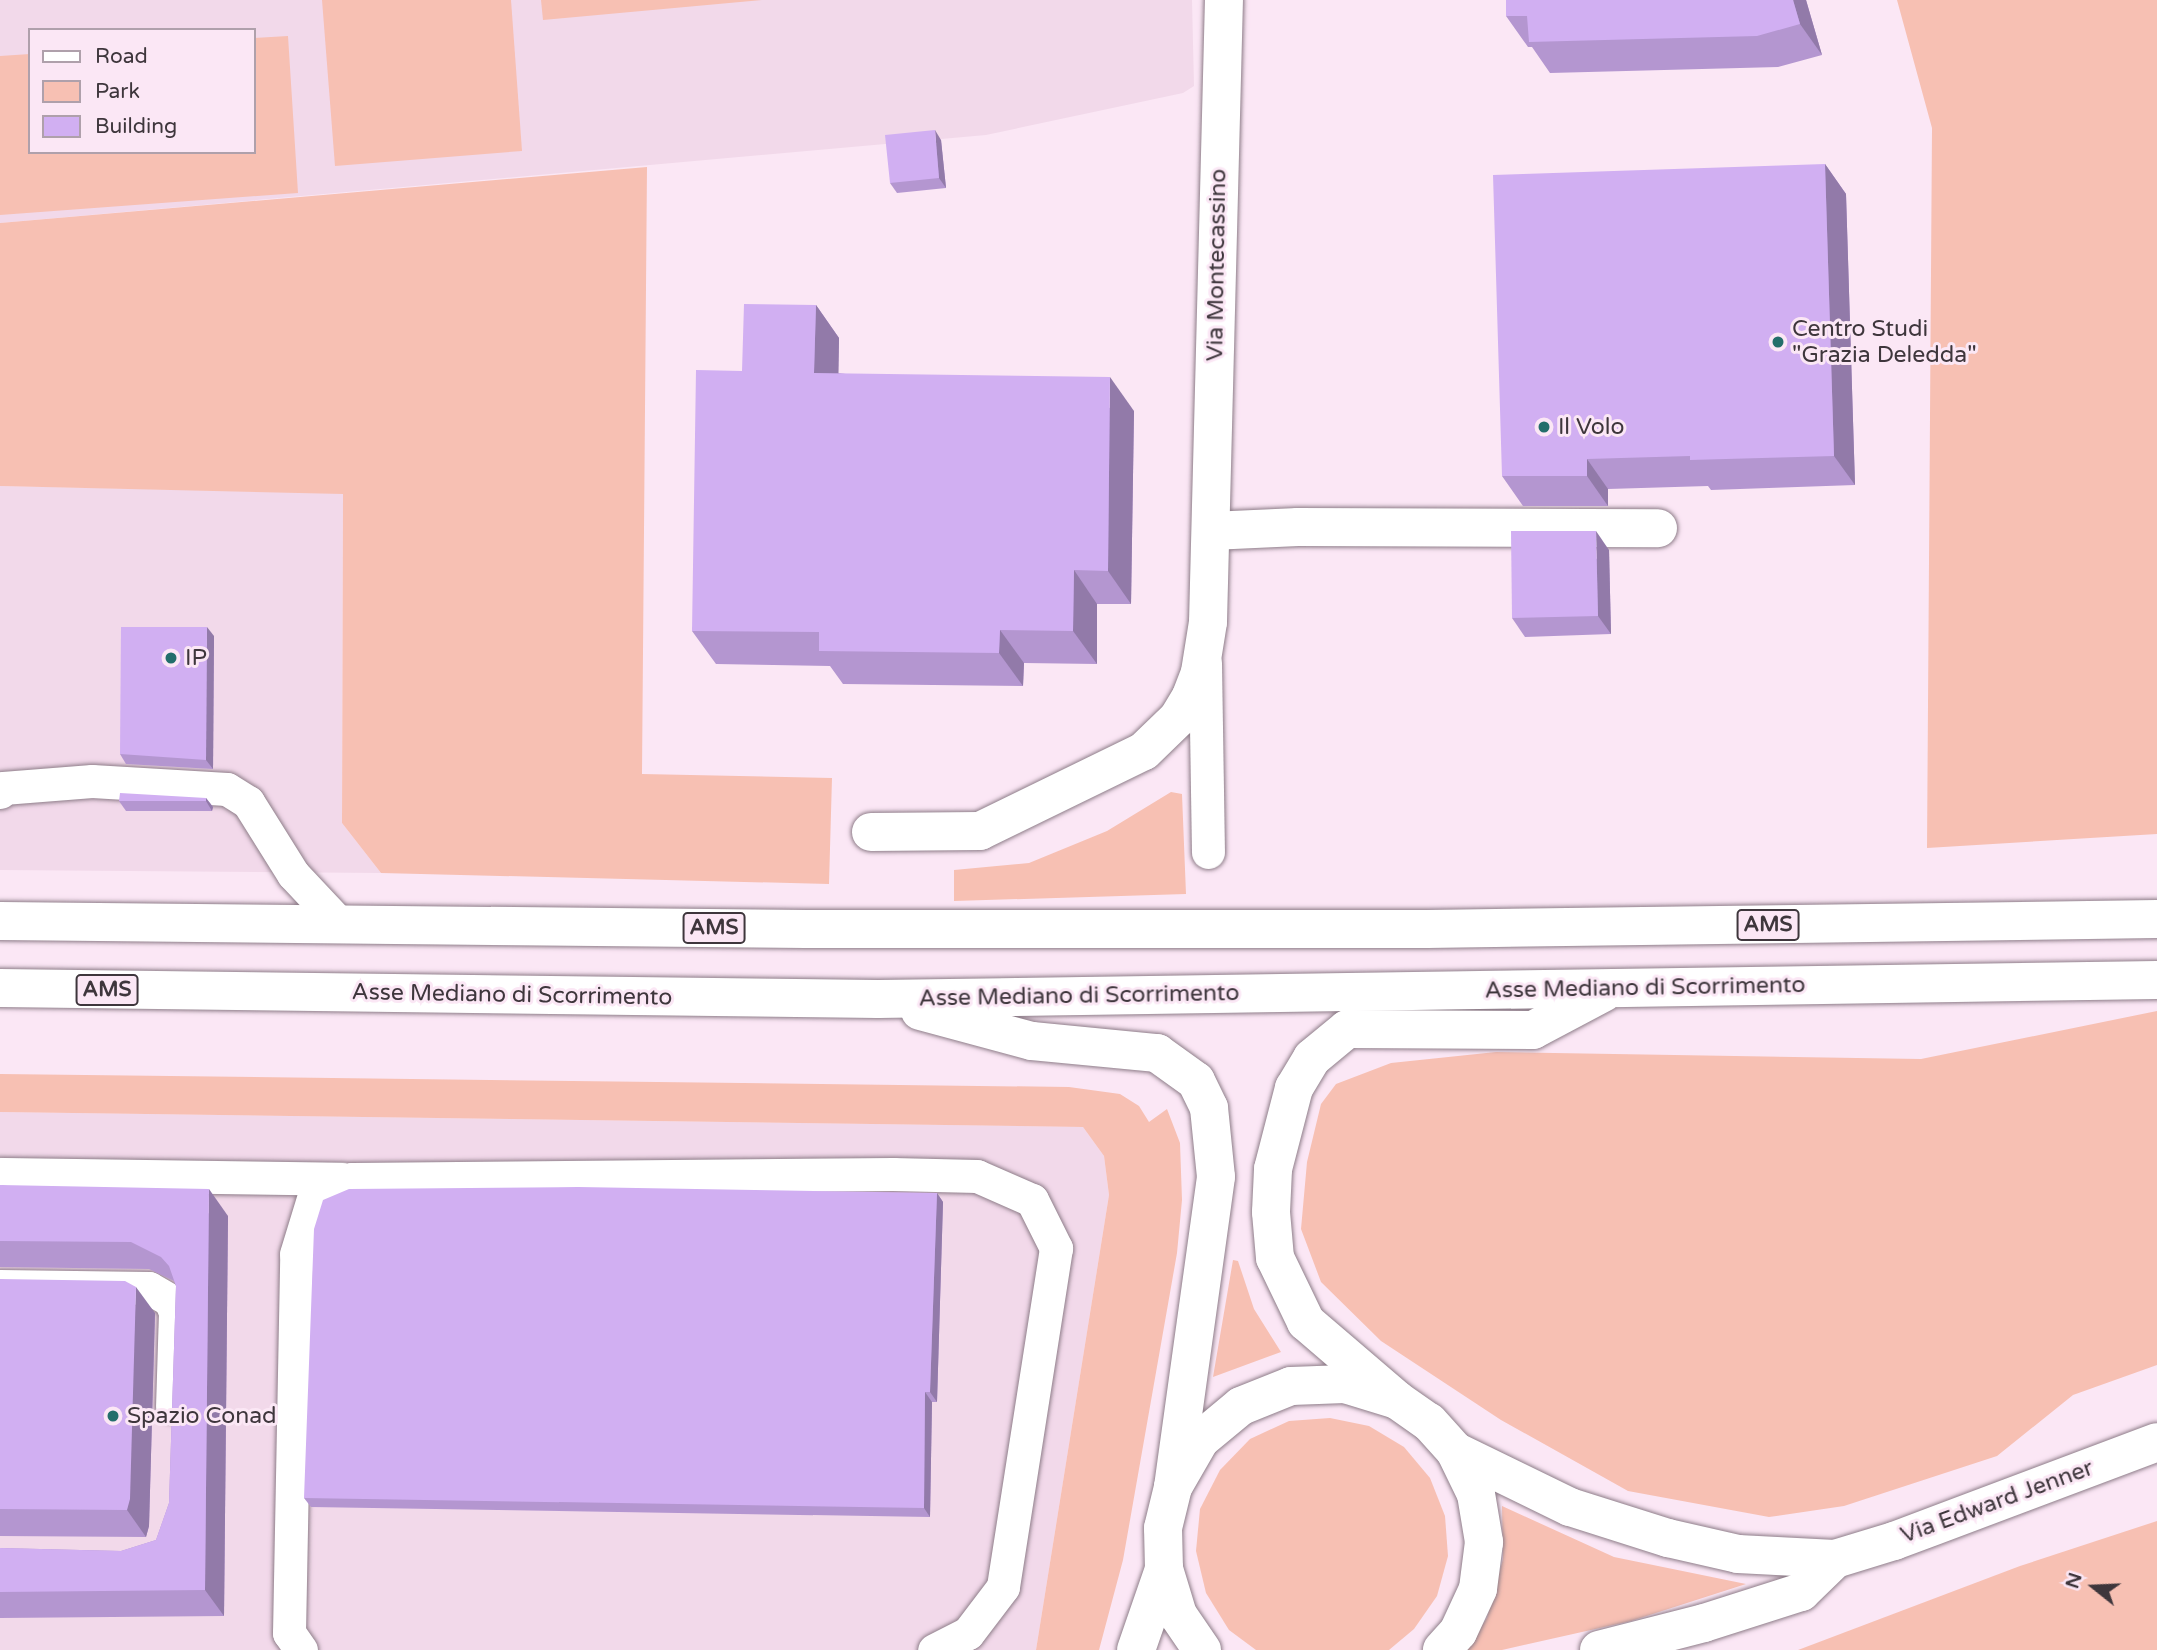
<!DOCTYPE html>
<html>
<head>
<meta charset="utf-8">
<style>
	body { margin:0 }
	#map { position:relative; width:2157px; height:1650px; overflow:hidden; background:#fbe7f5; font-family:"Varela Round",sans-serif }
	div>[style] { position:absolute }
	[style*='--x'] { left:calc(var(--x)*1px); top:calc(var(--y)*1px); width:calc(var(--w)*1px); rotate:calc(var(--a)*1deg) }
	.built>* { inset:0; background:#f2d9ea }
	.green>* { inset:0; background:#f7c0b3 }
	.roads { filter:drop-shadow(0 0 2px #8e7d89) drop-shadow(0 0 2px #8e7d89) }
	.service>* { height:33px; margin:-16.5px; padding:0 16.5px; transform-origin:16.5px; border-radius:16.5px; background:#fff }
	.minor>* { height:38px; margin:-19px; padding:0 19px; transform-origin:19px; border-radius:19px; background:#fff }
	.tertiary>* { height:38px; margin:-19px; padding:0 19px; transform-origin:19px; border-radius:19px; background:#fff }
	.trunk>* { height:38px; margin:-19px; padding:0 19px; transform-origin:19px; border-radius:19px; background:#fff }
	.wall>* { inset:0; background:#b496d0 }
	.shaded-wall>* { inset:0; background:#927aa9 }
	.building>* { inset:0; background:#d1aff2 }
	.dots>* { width:19px; height:19px; translate:-50% -50%; box-sizing:border-box; border:4px solid #fbe7f5; border-radius:50% }
	span { translate:-50% -50%; white-space:nowrap; text-align:center; line-height:1.15; -webkit-text-stroke:6px #fbe7f5; paint-order:stroke }
	.shield-label span { padding:2px 5px; background:#fbe7f5; border:2px solid; border-radius:5px; -webkit-text-stroke-width:0 }
	.shield-label { font-size:21px; color:#3e363c; font-weight:700 }
	.street-label { font-size:23px; color:#3e363c }
	.poi-label { font-size:23px; color:#3e363c }
	.left { translate:0 -50%; text-align:left }
	.legend { position:absolute; left:28px; top:28px; width:228px; height:126px; box-sizing:border-box; background:#fbe7f5; border:2px solid #afa0ab; margin:0; padding:9px 12px; list-style:none; font-size:21px; color:#3e363c }
	.legend li { display:flex; align-items:center; gap:14px; height:35px }
	.legend b { width:35px; border:2px solid #afa0ab }
	.north { position:absolute; left:2059px; top:1552px; width:70px; height:70px; -webkit-text-stroke:5px #fbe7f5; paint-order:stroke; rotate:288deg; font-size:19px; font-weight:700; line-height:28px; text-align:center; color:#3e363c }
	.north::after { content:''; display:block; margin:auto; width:24px; height:32px; background:#3e363c; clip-path:polygon(50% 0,100% 100%,50% 72%,0 100%) }
</style>
</head>
<body>
<div id="map">
	<div class="built">
		<i style="clip-path:polygon(evenodd,0 0,1192px 0,1194px 86px,1183px 93px,986px 135px,0 223px,0 0,30px 30px,254px 30px,254px 152px,30px 152px,30px 30px)"></i>
		<i style="clip-path:polygon(0 486px,343px 493px,342px 823px,381px 873px,0 870px)"></i>
		<i style="clip-path:polygon(0 1112px,1083px 1127px,1104px 1156px,1109px 1195px,1036px 1650px,0 1650px)"></i>
	</div>
	<div class="green">
		<i style="clip-path:polygon(322px 0,511px 0,522px 151px,335px 166px)"></i>
		<i style="clip-path:polygon(541px 0,762px 0,543px 20px)"></i>
		<i style="clip-path:polygon(1897px 0,2157px 0,2157px 834px,1927px 848px,1932px 128px)"></i>
		<i style="clip-path:polygon(288px 36px,298px 193px,0 215px,0 56px,30px 54px,30px 152px,254px 152px,254px 38px)"></i>
		<i style="clip-path:polygon(647px 167px,642px 774px,832px 778px,829px 884px,381px 873px,342px 823px,343px 494px,0 486px,0 223px)"></i>
		<i style="clip-path:polygon(1171px 792px,1182px 794px,1186px 894px,954px 901px,954px 870px,1029px 863px,1107px 831px)"></i>
		<i style="clip-path:polygon(2157px 1011px,2157px 1365px,2073px 1395px,1997px 1456px,1844px 1506px,1769px 1517px,1628px 1491px,1501px 1420px,1381px 1341px,1321px 1282px,1301px 1229px,1307px 1162px,1321px 1104px,1336px 1084px,1391px 1063px,1496px 1052px,1921px 1059px)"></i>
		<i style="clip-path:polygon(0 1074px,1069px 1087px,1120px 1094px,1139px 1106px,1149px 1122px,1167px 1109px,1180px 1143px,1182px 1200px,1177px 1253px,1123px 1560px,1099px 1650px,1036px 1650px,1109px 1195px,1104px 1156px,1083px 1127px,0 1112px)"></i>
		<i style="clip-path:polygon(1233px 1260px,1238px 1261px,1254px 1309px,1281px 1352px,1213px 1377px)"></i>
		<i style="clip-path:polygon(1330px 1418px,1369px 1426px,1404px 1447px,1430px 1478px,1445px 1516px,1448px 1556px,1437px 1596px,1414px 1629px,1389px 1650px,1256px 1650px,1229px 1630px,1206px 1593px,1196px 1551px,1200px 1509px,1220px 1470px,1250px 1439px,1289px 1421px)"></i>
		<i style="clip-path:polygon(1502px 1506px,1614px 1557px,1746px 1584px,1631px 1621px,1502px 1650px,1466px 1650px,1487px 1618px,1503px 1559px)"></i>
		<i style="clip-path:polygon(2157px 1521px,2157px 1650px,1798px 1650px,2020px 1566px)"></i>
	</div>
	<div class="roads">
		<div class="service">
			<i style="--x:1205;--y:663;--w:189;--a:89.1"></i>
			<i style="--x:0;--y:792;--w:5;--a:-53"></i>
			<i style="--x:3;--y:788;--w:89;--a:-4.5"></i>
			<i style="--x:92;--y:781;--w:135;--a:3.4"></i>
			<i style="--x:227;--y:789;--w:25;--a:32"></i>
			<i style="--x:248;--y:802;--w:85;--a:58"></i>
			<i style="--x:293;--y:874;--w:69;--a:46.8"></i>
			<i style="--x:0;--y:1174;--w:342;--a:0.8"></i>
			<i style="--x:0;--y:1286;--w:149;--a:0.8"></i>
			<i style="--x:149;--y:1288;--w:24;--a:30"></i>
			<i style="--x:170;--y:1300;--w:13;--a:67"></i>
			<i style="--x:175;--y:1312;--w:94;--a:91.8"></i>
			<i style="--x:301;--y:1650;--w:21;--a:-125"></i>
			<i style="--x:289;--y:1633;--w:379;--a:-88.9"></i>
			<i style="--x:296;--y:1254;--w:62;--a:-73"></i>
			<i style="--x:314;--y:1195;--w:41;--a:-22.8"></i>
			<i style="--x:352;--y:1179;--w:541;--a:-0.53"></i>
			<i style="--x:893;--y:1174;--w:84;--a:1.4"></i>
			<i style="--x:977;--y:1176;--w:60;--a:23.6"></i>
			<i style="--x:1032;--y:1200;--w:54;--a:63.4"></i>
			<i style="--x:1056;--y:1248;--w:343;--a:98.9"></i>
			<i style="--x:1003;--y:1587;--w:58;--a:127.3"></i>
			<i style="--x:968;--y:1633;--w:38;--a:153"></i>
		</div>
		<div class="minor">
			<i style="--x:1211;--y:531;--w:87;--a:-2.6"></i>
			<i style="--x:1298;--y:527;--w:360;--a:0.2"></i>
			<i style="--x:871;--y:832;--w:109;--a:-0.5"></i>
			<i style="--x:980;--y:831;--w:182;--a:-26"></i>
			<i style="--x:1144;--y:751;--w:47;--a:-44.1"></i>
			<i style="--x:1178;--y:718;--w:26;--a:-59"></i>
			<i style="--x:1191;--y:696;--w:26;--a:-69"></i>
			<i style="--x:1200;--y:672;--w:51;--a:-80.9"></i>
			<i style="--x:1208;--y:622;--w:622;--a:-88.53"></i>
			<i style="--x:1136;--y:1650;--w:86;--a:-70.9"></i>
		</div>
		<div class="tertiary">
			<i style="--x:1455;--y:1451;--w:128;--a:26"></i>
			<i style="--x:1570;--y:1507;--w:103;--a:17.6"></i>
			<i style="--x:1668;--y:1538;--w:72;--a:12.9"></i>
			<i style="--x:1738;--y:1554;--w:97;--a:3"></i>
			<i style="--x:1835;--y:1559;--w:62;--a:-17"></i>
			<i style="--x:1894;--y:1541;--w:281;--a:-20.6"></i>
			<i style="--x:1202;--y:1650;--w:42;--a:-124.4"></i>
			<i style="--x:1178;--y:1615;--w:48;--a:-106.9"></i>
			<i style="--x:1164;--y:1569;--w:41;--a:-91.4"></i>
			<i style="--x:1163;--y:1528;--w:42;--a:-76.3"></i>
			<i style="--x:1173;--y:1487;--w:54;--a:-60.1"></i>
			<i style="--x:1200;--y:1440;--w:53;--a:-39.7"></i>
			<i style="--x:1241;--y:1406;--w:54;--a:-21.8"></i>
			<i style="--x:1291;--y:1386;--w:54;--a:-2.1"></i>
			<i style="--x:1345;--y:1384;--w:54;--a:17.1"></i>
			<i style="--x:1397;--y:1400;--w:39;--a:35"></i>
			<i style="--x:1429;--y:1422;--w:39;--a:48"></i>
			<i style="--x:1455;--y:1451;--w:48;--a:64"></i>
			<i style="--x:1476;--y:1494;--w:49;--a:80.5"></i>
			<i style="--x:1484;--y:1542;--w:47;--a:97.3"></i>
			<i style="--x:1478;--y:1589;--w:47;--a:114.9"></i>
			<i style="--x:1458;--y:1632;--w:24;--a:132"></i>
			<i style="--x:1599;--y:1650;--w:108;--a:-14.4"></i>
			<i style="--x:1704;--y:1623;--w:102;--a:-17.7"></i>
			<i style="--x:1801;--y:1592;--w:47;--a:-44.1"></i>
		</div>
		<div class="trunk">
			<i style="--x:0;--y:921;--w:806;--a:0.57"></i>
			<i style="--x:806;--y:929;--w:621;--a:0"></i>
			<i style="--x:1427;--y:929;--w:730;--a:-0.78"></i>
			<i style="--x:0;--y:988;--w:878;--a:0.72"></i>
			<i style="--x:878;--y:999;--w:1279;--a:-0.85"></i>
			<i style="--x:920;--y:1011;--w:116;--a:15"></i>
			<i style="--x:1032;--y:1041;--w:126;--a:5.5"></i>
			<i style="--x:1157;--y:1053;--w:48;--a:35.7"></i>
			<i style="--x:1196;--y:1081;--w:30;--a:64"></i>
			<i style="--x:1209;--y:1108;--w:69;--a:84.2"></i>
			<i style="--x:1216;--y:1177;--w:313;--a:97.9"></i>
			<i style="--x:1397;--y:1400;--w:120;--a:-139.4"></i>
			<i style="--x:1306;--y:1322;--w:71;--a:-115.8"></i>
			<i style="--x:1275;--y:1258;--w:46;--a:-95"></i>
			<i style="--x:1271;--y:1212;--w:43;--a:-87.3"></i>
			<i style="--x:1273;--y:1169;--w:84;--a:-75.5"></i>
			<i style="--x:1294;--y:1088;--w:35;--a:-59"></i>
			<i style="--x:1312;--y:1058;--w:45;--a:-39.6"></i>
			<i style="--x:1347;--y:1029;--w:186;--a:0.3"></i>
			<i style="--x:1533;--y:1030;--w:79;--a:-27.9"></i>
		</div>
	</div>
	<div class="wall">
		<i style="clip-path:polygon(1806px 0,1822px 55px,1778px 67px,1550px 73px,1532px 47px,1528px 47px,1506px 16px)"></i>
		<i style="clip-path:polygon(941px 140px,946px 188px,897px 193px,890px 183px)"></i>
		<i style="clip-path:polygon(1825px 164px,1846px 194px,1855px 485px,1711px 490px,1708px 486px,1608px 489px,1608px 506px,1523px 506px,1502px 476px)"></i>
		<i style="clip-path:polygon(816px 305px,839px 338px,838px 373px,1134px 411px,1131px 604px,1097px 604px,1097px 664px,1024px 663px,1023px 686px,843px 684px,830px 666px,716px 664px,692px 631px,742px 371px)"></i>
		<i style="clip-path:polygon(1609px 550px,1611px 634px,1525px 637px,1512px 618px)"></i>
		<i style="clip-path:polygon(214px 636px,213px 769px,126px 764px,120px 754px)"></i>
		<i style="clip-path:polygon(206px 798px,213px 807px,212px 811px,126px 811px,119px 801px)"></i>
		<i style="clip-path:polygon(0 1185px,228px 1216px,224px 1616px,0 1618px,0 1548px,121px 1551px,156px 1540px,169px 1503px,176px 1286px,174px 1281px,149px 1269px,0 1267px)"></i>
		<i style="clip-path:polygon(937px 1193px,943px 1202px,937px 1402px,932px 1402px,930px 1517px,311px 1507px,304px 1498px)"></i>
		<i style="clip-path:polygon(0 1279px,155px 1313px,149px 1526px,146px 1537px,0 1536px)"></i>
	</div>
	<div class="shaded-wall">
		<i style="clip-path:polygon(1793px 0,1806px 0,1822px 55px,1800px 24px)"></i>
		<i style="clip-path:polygon(935px 130px,941px 140px,946px 188px,939px 178px)"></i>
		<i style="clip-path:polygon(1825px 164px,1846px 194px,1855px 485px,1834px 456px)"></i>
		<i style="clip-path:polygon(816px 305px,839px 338px,838px 407px,814px 373px)"></i>
		<i style="clip-path:polygon(1110px 377px,1134px 411px,1131px 604px,1108px 571px)"></i>
		<i style="clip-path:polygon(1587px 459px,1608px 489px,1608px 506px,1587px 476px)"></i>
		<i style="clip-path:polygon(1596px 531px,1609px 550px,1611px 634px,1598px 616px)"></i>
		<i style="clip-path:polygon(1074px 570px,1097px 604px,1097px 664px,1073px 631px)"></i>
		<i style="clip-path:polygon(207px 627px,214px 636px,213px 769px,206px 760px)"></i>
		<i style="clip-path:polygon(1000px 630px,1024px 663px,1023px 686px,999px 653px)"></i>
		<i style="clip-path:polygon(206px 798px,213px 807px,212px 811px,206px 801px)"></i>
		<i style="clip-path:polygon(209px 1189px,228px 1216px,224px 1616px,205px 1590px)"></i>
		<i style="clip-path:polygon(937px 1193px,943px 1202px,937px 1402px,930px 1392px)"></i>
		<i style="clip-path:polygon(136px 1287px,155px 1313px,149px 1526px,146px 1537px,127px 1510px)"></i>
		<i style="clip-path:polygon(925px 1392px,932px 1402px,930px 1517px,924px 1508px)"></i>
	</div>
	<div class="building">
		<i style="clip-path:polygon(1506px 0,1793px 0,1800px 24px,1757px 36px,1529px 42px,1527px 16px,1506px 16px)"></i>
		<i style="clip-path:polygon(935px 130px,939px 178px,890px 183px,885px 135px)"></i>
		<i style="clip-path:polygon(1825px 164px,1834px 456px,1690px 460px,1690px 456px,1587px 459px,1587px 476px,1502px 476px,1493px 175px)"></i>
		<i style="clip-path:polygon(744px 304px,816px 305px,814px 373px,1110px 377px,1108px 571px,1074px 570px,1073px 631px,1000px 630px,999px 653px,819px 651px,819px 632px,692px 631px,696px 370px,742px 371px)"></i>
		<i style="clip-path:polygon(1511px 531px,1596px 531px,1598px 616px,1512px 618px)"></i>
		<i style="clip-path:polygon(121px 627px,207px 627px,206px 760px,120px 754px)"></i>
		<i style="clip-path:polygon(120px 793px,206px 798px,206px 801px,119px 801px)"></i>
		<i style="clip-path:polygon(0 1185px,209px 1189px,205px 1590px,0 1592px,0 1548px,121px 1551px,156px 1540px,169px 1503px,176px 1286px,169px 1266px,161px 1257px,131px 1242px,0 1241px)"></i>
		<i style="clip-path:polygon(578px 1187px,937px 1193px,930px 1392px,925px 1392px,924px 1508px,304px 1498px,314px 1229px,323px 1200px,349px 1189px)"></i>
		<i style="clip-path:polygon(0 1279px,125px 1281px,136px 1287px,130px 1499px,127px 1510px,0 1509px)"></i>
	</div>
	<div class="dots">
		<i style="left:1778px;top:342px;background:#236e6b"></i>
		<i style="left:1544px;top:427px;background:#236e6b"></i>
		<i style="left:171px;top:658px;background:#236e6b"></i>
		<i style="left:113px;top:1416px;background:#236e6b"></i>
	</div>
	<div class="shield-label">
		<span style="left:1768px;top:925px">AMS</span>
		<span style="left:714px;top:928px">AMS</span>
		<span style="left:107px;top:990px">AMS</span>
	</div>
	<div class="street-label">
		<span style="left:1217px;top:265px;rotate:-89deg">Via Montecassino</span>
		<span style="left:1645px;top:988px;rotate:-1deg">Asse Mediano di Scorrimento</span>
		<span style="left:512px;top:995px;rotate:1deg">Asse Mediano di Scorrimento</span>
		<span style="left:1079px;top:996px;rotate:-1deg">Asse Mediano di Scorrimento</span>
		<span style="left:1997px;top:1502px;rotate:-20deg">Via Edward Jenner</span>
	</div>
	<div class="poi-label">
		<span class="left" style="left:1792px;top:342px">Centro Studi<br>"Grazia Deledda"</span>
		<span class="left" style="left:1558px;top:427px">Il Volo</span>
		<span class="left" style="left:185px;top:658px">IP</span>
		<span class="left" style="left:127px;top:1416px">Spazio Conad</span>
	</div>
	<ul class="legend">
	<li><b style="height:9px;background:#fff"></b>Road</li>
	<li><b style="height:19px;background:#f7c0b3"></b>Park</li>
	<li><b style="height:19px;background:#d1aff2"></b>Building</li>
	</ul>
	<div class="north">N</div>
</div>
</body>
</html>
